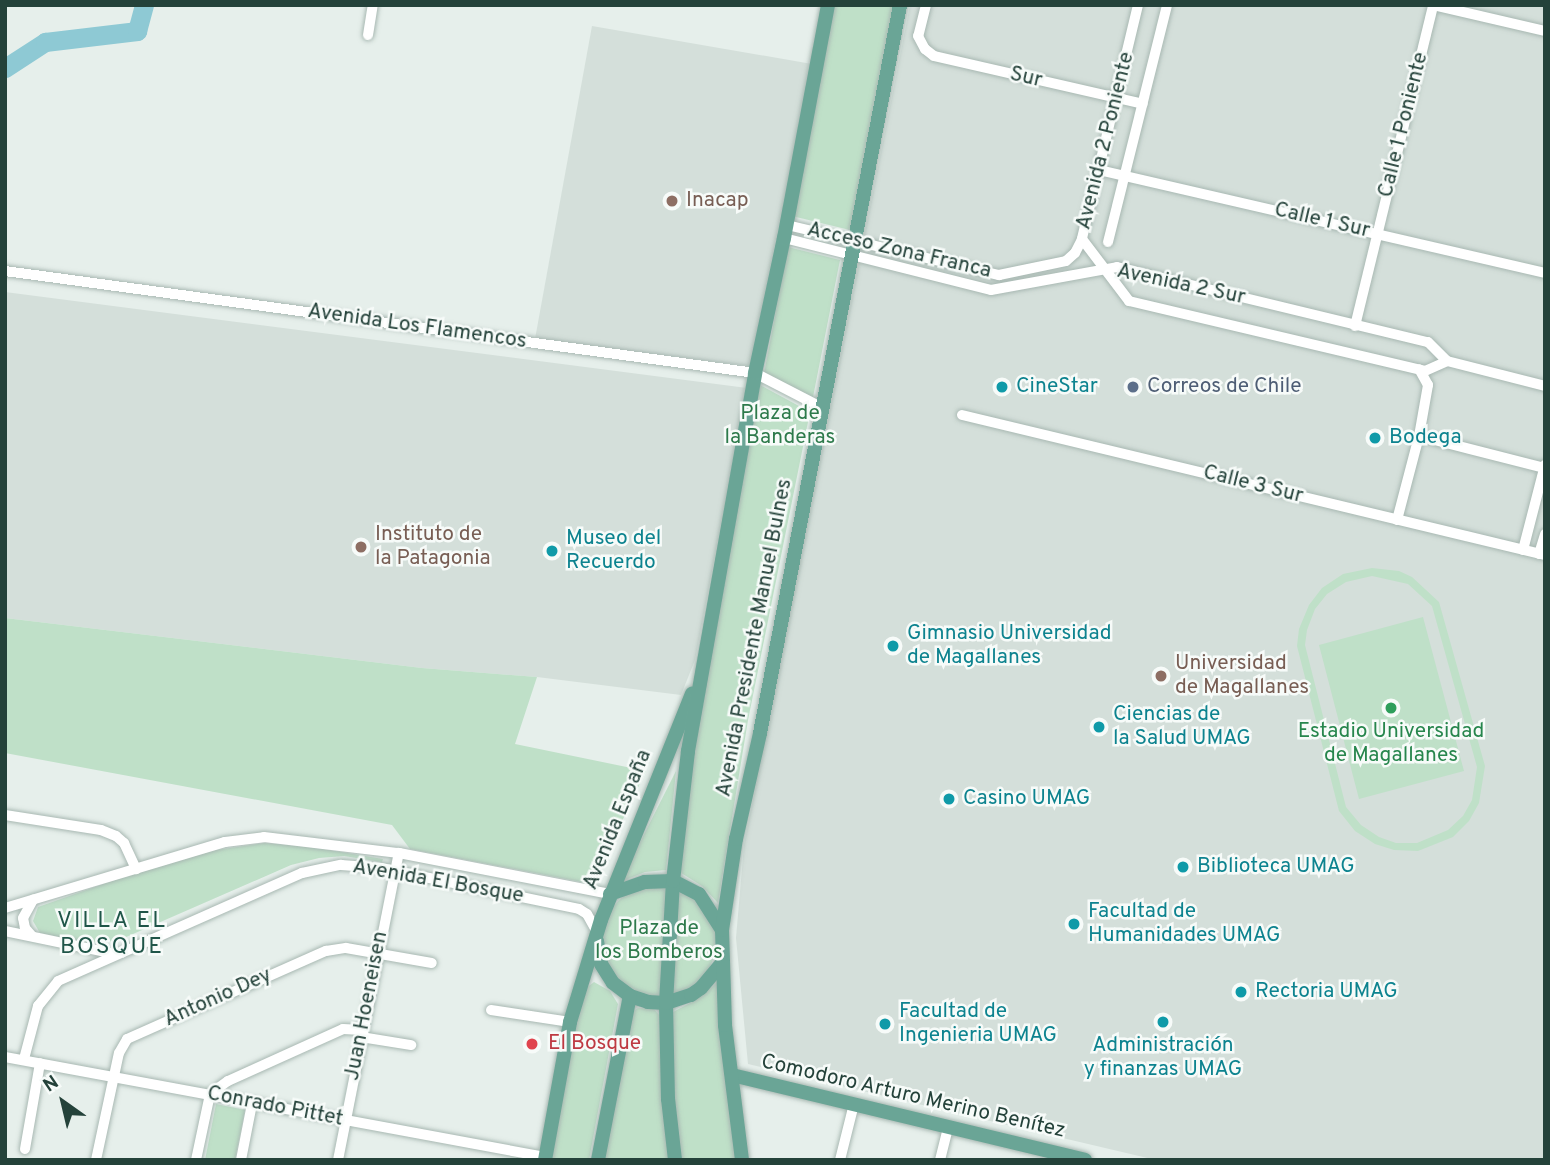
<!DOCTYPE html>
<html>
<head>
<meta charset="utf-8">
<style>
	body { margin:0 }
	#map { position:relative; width:1550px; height:1165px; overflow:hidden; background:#e6efeb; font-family:Overpass,sans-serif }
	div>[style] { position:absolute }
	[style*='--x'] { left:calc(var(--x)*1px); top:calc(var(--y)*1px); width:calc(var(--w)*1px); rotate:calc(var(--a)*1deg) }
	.built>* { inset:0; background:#d4dfda }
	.green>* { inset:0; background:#bfe0c8 }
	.round { border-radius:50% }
	.river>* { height:19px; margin:-9.5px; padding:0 9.5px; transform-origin:9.5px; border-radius:9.5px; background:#8ec9d4 }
	.roads { filter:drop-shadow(0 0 2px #a8b8b2) drop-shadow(0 0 2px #a8b8b2) }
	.minor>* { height:10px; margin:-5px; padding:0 5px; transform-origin:5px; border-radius:5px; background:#fff }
	.major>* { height:14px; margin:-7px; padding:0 7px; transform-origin:7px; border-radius:7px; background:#6aa596 }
	.dots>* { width:19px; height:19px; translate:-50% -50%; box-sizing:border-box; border:4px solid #f7fbf9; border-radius:50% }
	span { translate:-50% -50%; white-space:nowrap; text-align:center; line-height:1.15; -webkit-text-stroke:5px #f7fbf9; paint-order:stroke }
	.street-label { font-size:21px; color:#24423a }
	.education-label { font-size:21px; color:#785e54 }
	.left { translate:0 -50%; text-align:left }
	.culture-label { font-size:21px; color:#0d838f }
	.service-label { font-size:21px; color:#4e5e75 }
	.park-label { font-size:21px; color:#2d7a4b }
	.leisure-label { font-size:21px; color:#27864d }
	.health-label { font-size:21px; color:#be3a42 }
	.neighbourhood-label { font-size:23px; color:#1f5548; letter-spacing:2px }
	.frame { position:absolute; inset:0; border:7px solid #24423a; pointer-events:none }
	.north { position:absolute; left:28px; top:1067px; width:70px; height:70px; -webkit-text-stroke:5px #f7fbf9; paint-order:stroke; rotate:326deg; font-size:19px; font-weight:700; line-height:28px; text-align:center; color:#24423a }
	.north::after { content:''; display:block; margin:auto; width:24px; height:32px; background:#24423a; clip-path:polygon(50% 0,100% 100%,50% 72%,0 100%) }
</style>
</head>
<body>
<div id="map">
	<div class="built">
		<i style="clip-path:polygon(910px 5px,1545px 5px,1545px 1160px,1156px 1160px,748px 1064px,736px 938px,744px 845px)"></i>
		<i style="clip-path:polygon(592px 26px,812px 64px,750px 366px,535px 339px)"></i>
		<i style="clip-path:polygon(5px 292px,747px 388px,695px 660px,681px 695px,537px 677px,422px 668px,5px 618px)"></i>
	</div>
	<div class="green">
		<i style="clip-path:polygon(831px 5px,894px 5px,850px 230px,792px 216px)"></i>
		<i style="clip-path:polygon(788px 247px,840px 260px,813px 397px,764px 374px)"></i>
		<i style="clip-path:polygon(760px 385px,810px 412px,748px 720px,718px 903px,702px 886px,678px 871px,701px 696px)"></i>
		<i style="clip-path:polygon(evenodd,1372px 568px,1399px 571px,1412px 577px,1439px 602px,1485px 766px,1479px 803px,1469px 821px,1453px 837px,1418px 851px,1394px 850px,1375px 844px,1355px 831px,1339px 811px,1297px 646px,1299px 629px,1309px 605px,1322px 588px,1343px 574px,1372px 568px,1372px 576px,1408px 584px,1432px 606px,1477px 767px,1472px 800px,1463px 816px,1448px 830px,1417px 843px,1396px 843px,1379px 837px,1361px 825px,1346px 807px,1305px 645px,1307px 630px,1315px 609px,1327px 594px,1346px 582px,1372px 576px)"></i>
		<i style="clip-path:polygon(1423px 617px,1464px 771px,1359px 799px,1319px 645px)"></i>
		<i style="clip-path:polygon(5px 618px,422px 668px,537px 677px,515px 744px,646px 771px,592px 884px,410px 849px,392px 825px,5px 753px)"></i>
		<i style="clip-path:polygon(676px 771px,666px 870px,645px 872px,620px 882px)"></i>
		<i style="clip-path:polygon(264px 843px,311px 847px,383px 859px,382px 862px,344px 856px,319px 858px,291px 865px,117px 941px,87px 943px,40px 933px,33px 921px,38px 907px,129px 875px,216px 850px)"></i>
		<i class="round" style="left:602px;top:884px;width:114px;height:114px"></i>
		<i style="clip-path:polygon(594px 982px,610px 991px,618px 1004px,589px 1160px,549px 1160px,581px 992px)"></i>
		<i style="clip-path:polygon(718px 982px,742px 1160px,678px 1160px,670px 1093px,673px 1012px,696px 1000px)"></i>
		<i style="clip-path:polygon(638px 1008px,654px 1009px,661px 1017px,670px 1160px,602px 1160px,629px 1014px)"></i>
		<i style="clip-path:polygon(216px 1104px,245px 1110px,235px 1160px,205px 1160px)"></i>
	</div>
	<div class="river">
		<i style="--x:5;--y:68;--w:48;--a:-33"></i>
		<i style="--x:45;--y:42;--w:93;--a:-6.8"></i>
		<i style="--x:137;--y:31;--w:27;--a:-75"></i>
	</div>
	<div class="roads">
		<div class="minor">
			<i style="--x:926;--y:5;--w:32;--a:104"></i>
			<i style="--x:918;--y:36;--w:15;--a:62"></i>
			<i style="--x:925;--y:49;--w:11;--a:38"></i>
			<i style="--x:934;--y:56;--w:214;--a:12.9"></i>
			<i style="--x:1138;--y:5;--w:241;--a:103.5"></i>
			<i style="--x:1082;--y:239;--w:78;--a:52.8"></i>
			<i style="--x:1129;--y:301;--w:304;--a:13.3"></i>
			<i style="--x:1425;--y:371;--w:24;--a:-24"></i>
			<i style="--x:1447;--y:361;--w:101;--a:14.3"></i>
			<i style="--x:1433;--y:5;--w:115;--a:13.1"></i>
			<i style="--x:368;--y:35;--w:30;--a:-81"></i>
			<i style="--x:1099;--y:170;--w:458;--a:13"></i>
			<i style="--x:787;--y:225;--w:218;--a:13.3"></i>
			<i style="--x:999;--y:275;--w:68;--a:-11.8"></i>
			<i style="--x:1066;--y:261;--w:12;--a:-42"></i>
			<i style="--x:1075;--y:253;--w:16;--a:-63"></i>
			<i style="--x:784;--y:238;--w:213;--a:14.1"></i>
			<i style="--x:991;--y:290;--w:128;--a:-10.3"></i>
			<i style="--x:1117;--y:267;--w:320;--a:13.6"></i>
			<i style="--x:1428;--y:342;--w:27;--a:45"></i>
			<i style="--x:1108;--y:242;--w:244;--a:-76"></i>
			<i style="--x:5;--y:271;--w:757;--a:7.74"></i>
			<i style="--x:755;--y:373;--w:74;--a:27.3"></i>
			<i style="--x:1355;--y:326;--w:330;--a:-76.3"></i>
			<i style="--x:962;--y:415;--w:600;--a:13.5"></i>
			<i style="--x:1419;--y:436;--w:130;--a:14.3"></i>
			<i style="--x:1397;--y:520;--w:87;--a:-75.3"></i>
			<i style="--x:1419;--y:436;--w:52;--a:-80"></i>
			<i style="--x:1428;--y:385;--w:18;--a:-119"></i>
			<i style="--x:1523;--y:550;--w:88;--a:-75.5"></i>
			<i style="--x:1539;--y:554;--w:21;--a:-73"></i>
			<i style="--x:5;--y:815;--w:97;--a:8.9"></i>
			<i style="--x:101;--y:830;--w:16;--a:22"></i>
			<i style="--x:116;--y:836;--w:11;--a:41"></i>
			<i style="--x:124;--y:843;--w:29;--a:65"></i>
			<i style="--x:5;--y:908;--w:230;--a:-16.7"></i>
			<i style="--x:225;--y:842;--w:39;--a:-7"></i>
			<i style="--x:264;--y:837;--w:136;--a:6.8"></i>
			<i style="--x:399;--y:853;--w:215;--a:11"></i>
			<i style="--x:5;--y:931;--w:112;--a:11.8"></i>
			<i style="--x:32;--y:936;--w:11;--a:-131"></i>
			<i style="--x:25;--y:928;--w:10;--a:-101"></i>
			<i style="--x:23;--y:918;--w:21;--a:-61"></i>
			<i style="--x:491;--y:1010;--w:80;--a:8.6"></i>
			<i style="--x:361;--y:1037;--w:51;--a:9.1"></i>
			<i style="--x:5;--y:1057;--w:549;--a:10.49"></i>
			<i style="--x:24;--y:1059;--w:55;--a:-75.2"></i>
			<i style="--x:38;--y:1006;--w:32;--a:-51"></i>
			<i style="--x:58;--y:981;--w:267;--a:-23.9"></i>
			<i style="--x:302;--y:873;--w:40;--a:-12"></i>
			<i style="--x:341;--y:865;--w:40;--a:4.3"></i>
			<i style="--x:381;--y:868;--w:202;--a:11.7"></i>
			<i style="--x:579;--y:909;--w:9;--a:32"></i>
			<i style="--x:587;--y:914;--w:21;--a:61"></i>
			<i style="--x:25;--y:1149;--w:87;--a:-80.1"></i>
			<i style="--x:96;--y:1160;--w:109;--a:-77.9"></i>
			<i style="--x:119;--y:1053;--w:16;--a:-60"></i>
			<i style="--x:127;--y:1039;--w:218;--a:-23.9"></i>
			<i style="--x:326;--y:951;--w:20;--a:-9"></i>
			<i style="--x:346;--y:948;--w:87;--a:9.9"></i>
			<i style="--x:196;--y:1160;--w:67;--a:-78"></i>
			<i style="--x:210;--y:1094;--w:22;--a:-36"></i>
			<i style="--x:228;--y:1081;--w:126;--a:-24.3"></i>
			<i style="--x:343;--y:1029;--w:19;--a:3"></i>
			<i style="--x:241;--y:1160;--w:57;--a:-78.9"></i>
			<i style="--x:338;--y:1160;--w:313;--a:-78.8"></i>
			<i style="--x:840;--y:1160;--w:58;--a:-76"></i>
			<i style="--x:940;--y:1160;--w:34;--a:-76"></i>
		</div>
		<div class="major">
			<i style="--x:610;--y:894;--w:37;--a:-19"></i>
			<i style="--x:645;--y:882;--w:28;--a:-2"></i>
			<i style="--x:673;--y:881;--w:29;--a:27"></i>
			<i style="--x:699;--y:894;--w:43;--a:57.4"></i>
			<i style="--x:597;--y:941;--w:23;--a:80"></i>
			<i style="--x:601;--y:964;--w:22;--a:58"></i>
			<i style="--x:613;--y:983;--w:21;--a:37"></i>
			<i style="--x:630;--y:996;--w:19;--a:18"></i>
			<i style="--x:648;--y:1002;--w:18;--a:3"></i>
			<i style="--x:666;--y:1003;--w:26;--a:-18"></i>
			<i style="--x:691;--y:995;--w:12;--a:-35"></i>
			<i style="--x:701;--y:988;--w:34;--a:-50"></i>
			<i style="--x:732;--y:1075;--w:363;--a:13.5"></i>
			<i style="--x:545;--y:1160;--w:140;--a:-79.7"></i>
			<i style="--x:570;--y:1022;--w:107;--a:-73.1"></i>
			<i style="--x:601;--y:920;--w:244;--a:-68.1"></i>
			<i style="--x:598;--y:1160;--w:167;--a:-79"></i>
			<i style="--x:675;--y:1160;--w:61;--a:-96.5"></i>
			<i style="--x:668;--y:1099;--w:96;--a:-91.2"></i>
			<i style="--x:666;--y:1003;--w:122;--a:-86.7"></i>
			<i style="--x:673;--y:881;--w:131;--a:-83.4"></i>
			<i style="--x:688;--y:751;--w:384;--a:-79.9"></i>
			<i style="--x:755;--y:373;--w:138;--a:-77.9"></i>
			<i style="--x:784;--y:238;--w:237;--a:-79.3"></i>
			<i style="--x:742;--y:1160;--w:136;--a:-97.2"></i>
			<i style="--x:725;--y:1025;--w:95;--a:-91.8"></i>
			<i style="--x:722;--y:930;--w:92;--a:-81.3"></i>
			<i style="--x:736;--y:839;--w:109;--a:-77.2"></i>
			<i style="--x:760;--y:733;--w:741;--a:-79.11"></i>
		</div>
	</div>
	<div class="dots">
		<i style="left:672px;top:201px;background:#8d6e63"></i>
		<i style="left:1002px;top:387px;background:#0f9aa8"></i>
		<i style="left:1133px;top:387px;background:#5c6f8a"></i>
		<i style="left:1375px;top:438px;background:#0f9aa8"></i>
		<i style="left:361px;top:547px;background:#8d6e63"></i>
		<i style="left:552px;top:551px;background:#0f9aa8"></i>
		<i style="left:893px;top:646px;background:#0f9aa8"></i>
		<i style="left:1161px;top:676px;background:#8d6e63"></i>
		<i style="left:1391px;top:708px;background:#2e9e5b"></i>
		<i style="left:1099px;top:727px;background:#0f9aa8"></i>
		<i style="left:949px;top:799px;background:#0f9aa8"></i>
		<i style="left:1183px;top:867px;background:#0f9aa8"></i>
		<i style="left:1074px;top:924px;background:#0f9aa8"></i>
		<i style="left:1241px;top:992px;background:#0f9aa8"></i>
		<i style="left:1163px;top:1022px;background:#0f9aa8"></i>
		<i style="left:885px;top:1024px;background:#0f9aa8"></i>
		<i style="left:532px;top:1044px;background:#e0444e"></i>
	</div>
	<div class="street-label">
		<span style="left:1026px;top:78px;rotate:13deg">Sur</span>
		<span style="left:1404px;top:125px;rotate:-76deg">Calle 1 Poniente</span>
		<span style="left:1106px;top:141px;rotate:-76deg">Avenida 2 Poniente</span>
		<span style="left:1322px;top:221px;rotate:13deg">Calle 1 Sur</span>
		<span style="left:899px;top:251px;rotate:13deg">Acceso Zona Franca</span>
		<span style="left:1181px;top:285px;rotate:12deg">Avenida 2 Sur</span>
		<span style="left:417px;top:327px;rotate:8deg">Avenida Los Flamencos</span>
		<span style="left:1253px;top:485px;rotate:14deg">Calle 3 Sur</span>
		<span style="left:755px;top:638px;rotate:-79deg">Avenida Presidente Manuel Bulnes</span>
		<span style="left:618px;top:820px;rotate:-68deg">Avenida España</span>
		<span style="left:438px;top:882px;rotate:10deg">Avenida El Bosque</span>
		<span style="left:218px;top:998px;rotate:-24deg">Antonio Dey</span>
		<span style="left:367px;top:1006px;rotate:-79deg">Juan Hoeneisen</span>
		<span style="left:913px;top:1097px;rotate:13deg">Comodoro Arturo Merino Benítez</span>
		<span style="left:275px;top:1107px;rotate:11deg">Conrado Pittet</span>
	</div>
	<div class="education-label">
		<span class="left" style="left:686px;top:201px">Inacap</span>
		<span class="left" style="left:375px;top:547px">Instituto de<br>la Patagonia</span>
		<span class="left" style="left:1175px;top:676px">Universidad<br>de Magallanes</span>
	</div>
	<div class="culture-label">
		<span class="left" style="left:1016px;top:387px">CineStar</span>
		<span class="left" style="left:1389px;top:438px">Bodega</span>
		<span class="left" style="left:566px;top:551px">Museo del<br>Recuerdo</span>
		<span class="left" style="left:907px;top:646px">Gimnasio Universidad<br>de Magallanes</span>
		<span class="left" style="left:1113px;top:727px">Ciencias de<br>la Salud UMAG</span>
		<span class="left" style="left:963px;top:799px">Casino UMAG</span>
		<span class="left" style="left:1197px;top:867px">Biblioteca UMAG</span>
		<span class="left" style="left:1088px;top:924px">Facultad de<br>Humanidades UMAG</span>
		<span class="left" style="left:1255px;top:992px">Rectoria UMAG</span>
		<span class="left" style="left:899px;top:1024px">Facultad de<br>Ingenieria UMAG</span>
		<span style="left:1163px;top:1058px">Administración<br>y finanzas UMAG</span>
	</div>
	<div class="service-label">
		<span class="left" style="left:1147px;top:387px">Correos de Chile</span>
	</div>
	<div class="park-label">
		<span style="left:780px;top:426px">Plaza de<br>la Banderas</span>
		<span style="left:659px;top:941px">Plaza de<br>los Bomberos</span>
	</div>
	<div class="leisure-label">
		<span style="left:1391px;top:744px">Estadio Universidad<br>de Magallanes</span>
	</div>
	<div class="health-label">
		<span class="left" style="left:548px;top:1044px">El Bosque</span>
	</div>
	<div class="neighbourhood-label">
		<span style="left:112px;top:935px">VILLA EL<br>BOSQUE</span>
	</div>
	<div class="frame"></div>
	<div class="north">N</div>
</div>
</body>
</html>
